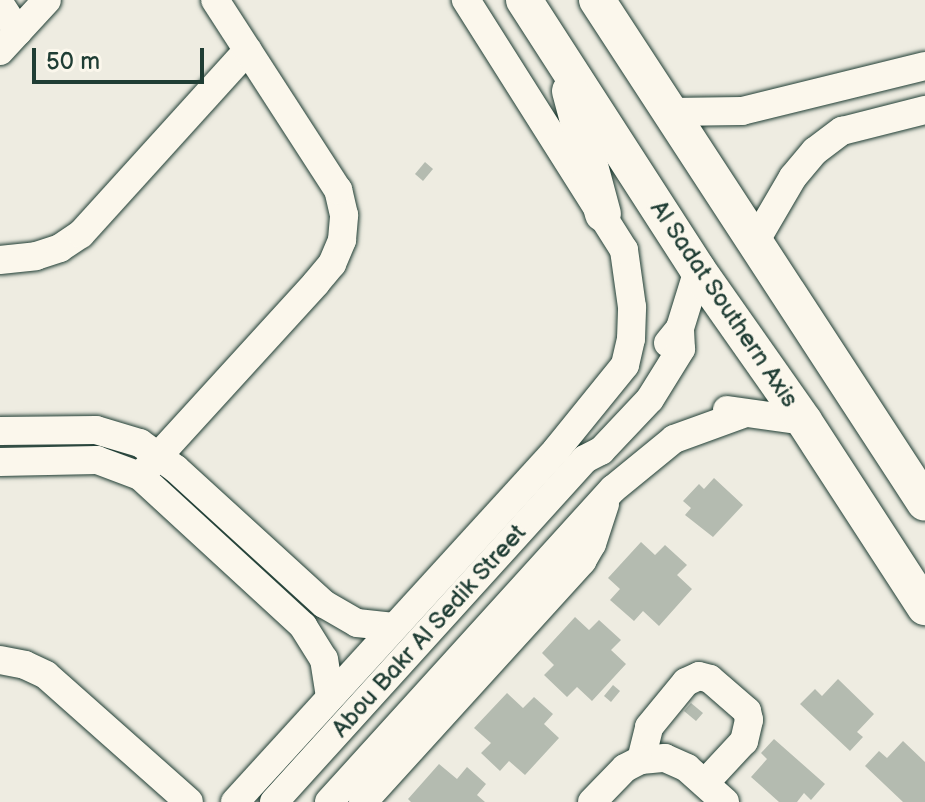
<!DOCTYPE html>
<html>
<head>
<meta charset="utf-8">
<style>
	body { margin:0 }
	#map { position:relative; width:925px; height:802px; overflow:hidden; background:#eeece1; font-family:"Balsamiq Sans",sans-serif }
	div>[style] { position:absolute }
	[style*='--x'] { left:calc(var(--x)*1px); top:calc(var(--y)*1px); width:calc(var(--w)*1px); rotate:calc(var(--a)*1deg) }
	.building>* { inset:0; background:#b4bbb0 }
	.roads { filter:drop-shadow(0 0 2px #1f3d34) drop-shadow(0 0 2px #1f3d34) }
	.minor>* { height:28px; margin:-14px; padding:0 14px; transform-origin:14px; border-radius:14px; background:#fbf7ec }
	.major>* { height:36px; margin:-18px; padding:0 18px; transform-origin:18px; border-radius:18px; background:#fbf7ec }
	span { translate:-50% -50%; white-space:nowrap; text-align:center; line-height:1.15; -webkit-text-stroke:7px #fbf7ec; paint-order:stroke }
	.street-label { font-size:24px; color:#1f3d34 }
	.scale { position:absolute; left:32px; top:48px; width:172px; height:36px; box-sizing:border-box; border:4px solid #1f3d34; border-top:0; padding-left:10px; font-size:24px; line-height:28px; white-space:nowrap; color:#1f3d34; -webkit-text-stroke:6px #fbf7ec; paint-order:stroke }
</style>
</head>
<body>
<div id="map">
	<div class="building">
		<i style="clip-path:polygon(425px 162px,433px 169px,423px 181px,415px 174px)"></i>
		<i style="clip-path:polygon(714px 478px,743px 505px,713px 537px,685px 515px,691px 508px,683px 501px,699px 484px,704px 489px)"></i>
		<i style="clip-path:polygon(641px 542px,655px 555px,665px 545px,687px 565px,677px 575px,692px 589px,659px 626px,643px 611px,634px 621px,610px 600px,620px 589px,608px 578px)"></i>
		<i style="clip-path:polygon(575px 617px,589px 630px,599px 620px,621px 640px,611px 650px,626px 664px,592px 701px,577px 687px,567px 697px,544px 675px,554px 665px,542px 653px)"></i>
		<i style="clip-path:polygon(838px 679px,874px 714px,857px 732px,863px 737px,850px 751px,800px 704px,815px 689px,822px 696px)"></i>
		<i style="clip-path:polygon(613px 685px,620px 691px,611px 702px,604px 696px)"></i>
		<i style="clip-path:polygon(507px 693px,523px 708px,534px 697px,553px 714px,544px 724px,559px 738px,525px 775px,509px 761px,500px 771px,481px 753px,491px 743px,474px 728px)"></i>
		<i style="clip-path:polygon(691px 703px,703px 713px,696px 721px,684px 711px)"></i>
		<i style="clip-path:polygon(774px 739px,825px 784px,811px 800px,804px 793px,797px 802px,779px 802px,751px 777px,767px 759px,761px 753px)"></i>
		<i style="clip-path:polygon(903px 741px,925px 762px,925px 802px,903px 802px,865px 766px,879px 751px,887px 758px)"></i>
		<i style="clip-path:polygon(439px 764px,457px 779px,467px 767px,486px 784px,477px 795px,485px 802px,411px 802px,408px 799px)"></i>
	</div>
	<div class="roads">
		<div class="minor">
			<i style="--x:0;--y:4;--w:33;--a:57"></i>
			<i style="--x:0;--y:51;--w:69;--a:-47.3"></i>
			<i style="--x:670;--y:112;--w:72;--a:-0.8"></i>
			<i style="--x:742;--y:111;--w:188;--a:-13.8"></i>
			<i style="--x:755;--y:242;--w:75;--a:-59.7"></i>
			<i style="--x:793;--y:177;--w:34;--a:-50"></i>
			<i style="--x:815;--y:151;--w:34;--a:-37"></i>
			<i style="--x:842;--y:131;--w:86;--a:-14.2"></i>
			<i style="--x:0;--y:260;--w:36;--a:-6"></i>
			<i style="--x:36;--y:256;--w:25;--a:-18"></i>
			<i style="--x:60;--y:248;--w:25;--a:-34"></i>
			<i style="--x:81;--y:234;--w:248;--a:-47.8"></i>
			<i style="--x:668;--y:343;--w:19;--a:-51"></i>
			<i style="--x:680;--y:328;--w:61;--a:-72.8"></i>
			<i style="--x:727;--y:410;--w:78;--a:8.1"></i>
			<i style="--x:0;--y:431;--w:96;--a:-0.6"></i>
			<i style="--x:96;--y:430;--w:46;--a:16.5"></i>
			<i style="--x:140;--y:443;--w:44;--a:35.8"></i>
			<i style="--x:176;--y:469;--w:200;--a:42.4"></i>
			<i style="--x:324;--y:604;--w:38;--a:30"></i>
			<i style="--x:357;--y:623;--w:37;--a:6"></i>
			<i style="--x:0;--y:462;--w:97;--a:-1.2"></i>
			<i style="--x:97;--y:460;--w:46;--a:20.4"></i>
			<i style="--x:140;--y:476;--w:222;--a:42.6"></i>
			<i style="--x:303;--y:626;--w:39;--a:58"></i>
			<i style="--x:324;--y:659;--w:38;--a:81"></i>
			<i style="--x:140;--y:476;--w:261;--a:-47.6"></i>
			<i style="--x:316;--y:283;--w:25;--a:-50"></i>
			<i style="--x:332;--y:264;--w:26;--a:-67"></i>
			<i style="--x:342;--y:240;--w:25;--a:-85"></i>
			<i style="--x:344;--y:215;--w:26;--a:-103"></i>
			<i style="--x:338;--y:190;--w:226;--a:-122.9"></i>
			<i style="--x:0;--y:660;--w:25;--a:11"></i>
			<i style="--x:25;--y:665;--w:23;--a:25"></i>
			<i style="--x:46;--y:675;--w:191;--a:41.6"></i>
			<i style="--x:641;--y:760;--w:34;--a:-76"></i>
			<i style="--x:649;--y:727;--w:58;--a:-50.6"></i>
			<i style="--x:686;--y:682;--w:14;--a:-25"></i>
			<i style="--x:699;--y:676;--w:11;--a:15"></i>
			<i style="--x:710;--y:679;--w:49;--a:40.9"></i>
			<i style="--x:747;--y:711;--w:9;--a:77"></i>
			<i style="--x:749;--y:720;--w:22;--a:103"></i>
			<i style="--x:744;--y:741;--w:57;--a:132.9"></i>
			<i style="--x:235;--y:802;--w:478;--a:-47.6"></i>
			<i style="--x:557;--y:449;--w:108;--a:-51"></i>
			<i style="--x:625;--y:365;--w:27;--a:-77"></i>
			<i style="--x:631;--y:339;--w:32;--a:-88"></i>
			<i style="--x:632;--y:307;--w:58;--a:-98"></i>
			<i style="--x:624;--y:250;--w:296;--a:-122.3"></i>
			<i style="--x:274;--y:802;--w:463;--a:-47.8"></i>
			<i style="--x:585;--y:459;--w:18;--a:-27"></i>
			<i style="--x:601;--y:451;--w:71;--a:-46.7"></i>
			<i style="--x:650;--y:399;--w:59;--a:-58.2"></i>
			<i style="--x:681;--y:349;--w:21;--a:-93"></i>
			<i style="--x:329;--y:802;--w:423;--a:-47.8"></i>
			<i style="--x:613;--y:489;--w:79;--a:-39.3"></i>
			<i style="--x:674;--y:439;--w:73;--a:-19.9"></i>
			<i style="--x:363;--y:802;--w:326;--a:-47.7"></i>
			<i style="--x:582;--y:561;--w:20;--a:-60"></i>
			<i style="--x:592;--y:544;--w:42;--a:-72"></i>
			<i style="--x:592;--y:802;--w:47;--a:-45.9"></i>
			<i style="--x:625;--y:768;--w:18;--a:-27"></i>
			<i style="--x:641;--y:760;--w:24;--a:-5"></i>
			<i style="--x:665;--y:758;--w:24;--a:24"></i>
			<i style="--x:687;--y:768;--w:51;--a:41.8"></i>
		</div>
		<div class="major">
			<i style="--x:524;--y:0;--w:321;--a:57.2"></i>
			<i style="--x:698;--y:270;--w:184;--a:54.9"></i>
			<i style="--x:804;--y:421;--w:222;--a:57"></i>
			<i style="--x:597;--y:0;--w:600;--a:56.89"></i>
			<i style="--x:570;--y:91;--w:127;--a:75"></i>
		</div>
	</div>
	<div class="street-label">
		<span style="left:724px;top:304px;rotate:56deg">Al Sadat Southern Axis</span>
		<span style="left:429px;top:631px;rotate:-48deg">Abou Bakr Al Sedik Street</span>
	</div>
	<div class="scale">50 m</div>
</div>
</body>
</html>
